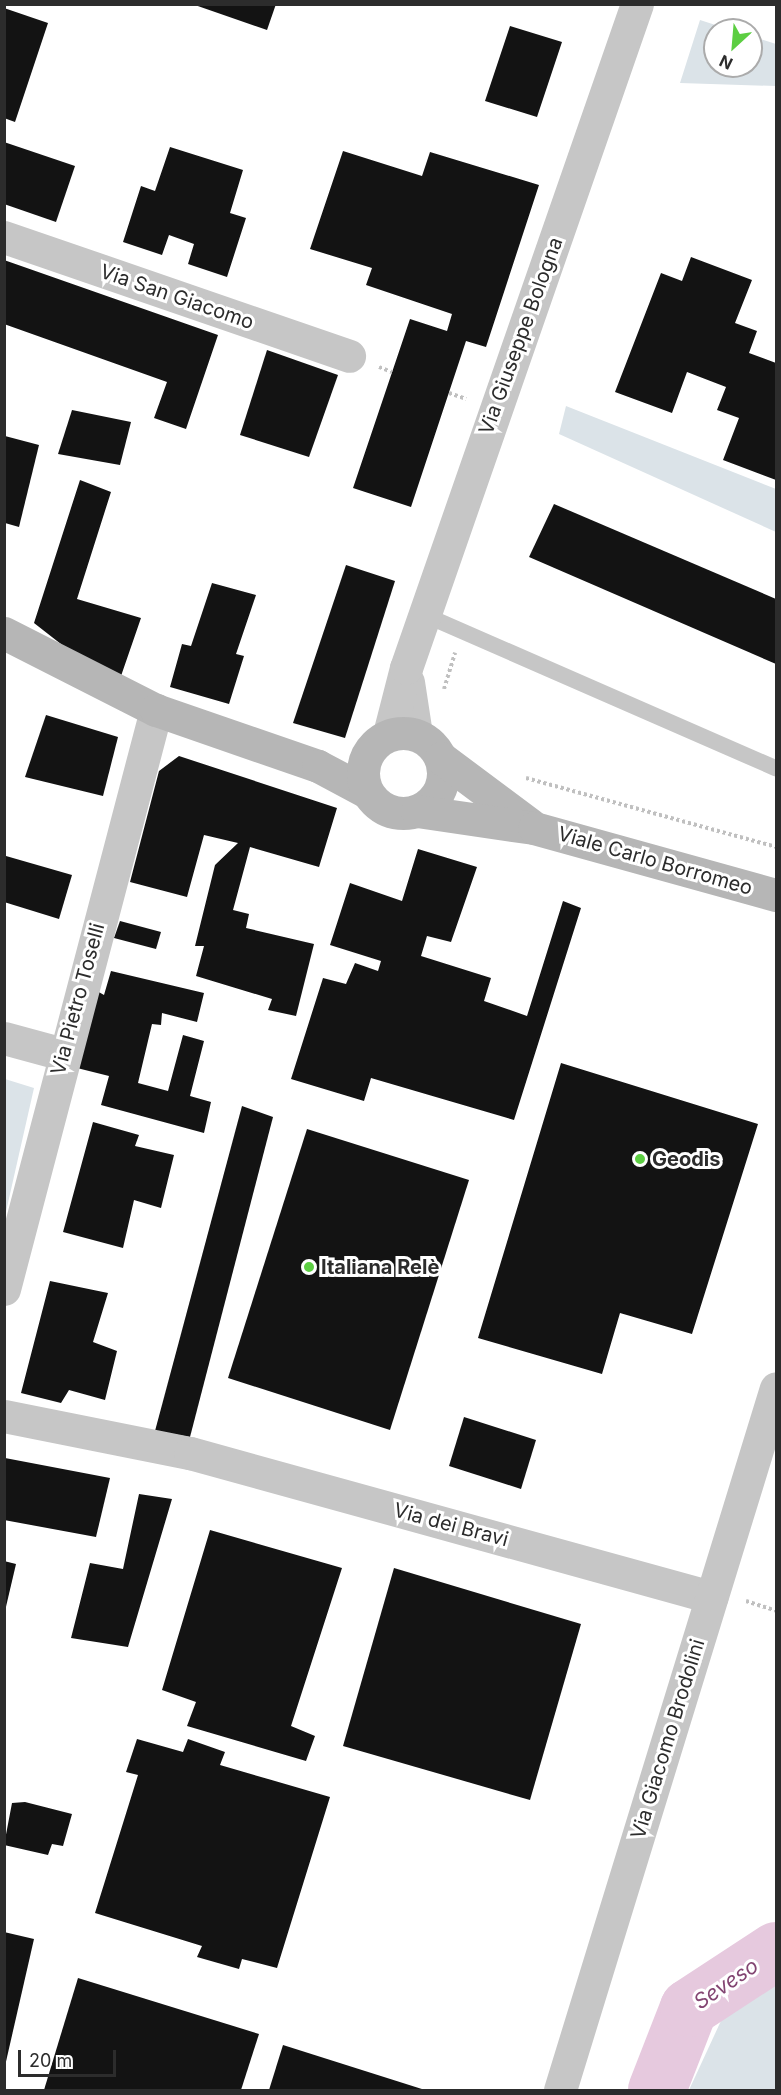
<!DOCTYPE html>
<html>
<head>
<meta charset="utf-8">
<style>
	body { margin:0 }
	#map { position:relative; width:781px; height:2095px; overflow:hidden; background:#fff; font-family:Inter,sans-serif }
	div>[style] { position:absolute }
	[style*='--x'] { left:calc(var(--x)*1px); top:calc(var(--y)*1px); width:calc(var(--w)*1px); rotate:calc(var(--a)*1deg) }
	.green>* { inset:0; background:#dbe3e8 }
	.river>* { height:58px; margin:-29px; padding:0 29px; transform-origin:29px; border-radius:29px; background:#e6c9de }
	.building>* { inset:0; background:#131313 }
	.path>* { height:4px; margin-top:-2px; transform-origin:0; background:repeating-linear-gradient(90deg,#c0c0c0 0 3px,transparent 0 6px) }
	.lane>* { height:16px; margin:-8px; padding:0 8px; transform-origin:8px; border-radius:8px; background:#c6c6c6 }
	.street>* { height:33px; margin:-16.5px; padding:0 16.5px; transform-origin:16.5px; border-radius:16.5px; background:#c6c6c6 }
	.secondary>* { height:33px; margin:-16.5px; padding:0 16.5px; transform-origin:16.5px; border-radius:16.5px; background:#b6b6b6 }
	.secondary>.ring { margin:-16.5px; padding:0; box-sizing:content-box; background:none; border:33px solid #b6b6b6; border-radius:50% }
	.dots>* { width:16px; height:16px; translate:-50% -50%; box-sizing:border-box; border:3px solid #fff; border-radius:50% }
	span { translate:-50% -50%; white-space:nowrap; text-align:center; line-height:1.15; -webkit-text-stroke:6px #fff; paint-order:stroke }
	.street-label { font-size:20px; color:#2c2c2c }
	.poi-label { font-size:20px; color:#2c2c2c; font-weight:700 }
	.left { translate:0 -50%; text-align:left }
	.water-label { font-size:21px; color:#834572; font-style:italic }
	.frame { position:absolute; inset:0; border:6px solid #2c2c2c; pointer-events:none }
	.north { position:absolute; left:703px; top:18px; width:60px; height:60px; box-sizing:border-box; background:#fff; border:2px solid #ababab; border-radius:50%; rotate:206deg; font-size:16px; font-weight:700; line-height:24px; text-align:center; color:#2c2c2c }
	.north::after { content:''; display:block; margin:auto; width:21px; height:27px; background:#5cce42; clip-path:polygon(50% 0,100% 100%,50% 72%,0 100%) }
	.scale { position:absolute; left:18px; top:2050px; width:98px; height:27px; box-sizing:border-box; border:3px solid #2c2c2c; border-top:0; padding-left:8px; font-size:18px; line-height:21px; white-space:nowrap; color:#2c2c2c; -webkit-text-stroke:4px #fff; paint-order:stroke }
</style>
</head>
<body>
<div id="map">
	<div class="green">
		<i style="clip-path:polygon(700px 20px,731px 30px,715px 30px,715px 66px,751px 66px,751px 36px,776px 44px,776px 86px,680px 83px)"></i>
		<i style="clip-path:polygon(566px 406px,776px 489px,776px 532px,559px 434px)"></i>
		<i style="clip-path:polygon(5px 1079px,34px 1088px,5px 1216px,4px 1079px)"></i>
		<i style="clip-path:polygon(776px 1925px,776px 2090px,689px 2090px,757px 1943px)"></i>
	</div>
	<div class="river">
		<i style="--x:657;--y:2090;--w:88;--a:-68.7"></i>
		<i style="--x:689;--y:2008;--w:104;--a:-33.2"></i>
	</div>
	<div class="building">
		<i style="clip-path:polygon(192px 4px,276px 4px,267px 30px)"></i>
		<i style="clip-path:polygon(4px 8px,48px 23px,15px 122px,4px 118px)"></i>
		<i style="clip-path:polygon(510px 26px,562px 42px,537px 117px,485px 101px)"></i>
		<i style="clip-path:polygon(4px 142px,75px 166px,56px 222px,4px 204px)"></i>
		<i style="clip-path:polygon(170px 147px,243px 170px,230px 213px,246px 218px,227px 277px,188px 264px,194px 244px,169px 235px,162px 255px,123px 242px,141px 186px,155px 191px)"></i>
		<i style="clip-path:polygon(343px 151px,422px 176px,430px 152px,539px 185px,486px 347px,466px 341px,411px 507px,353px 488px,410px 319px,447px 331px,452px 314px,366px 285px,372px 268px,310px 249px)"></i>
		<i style="clip-path:polygon(691px 257px,752px 280px,735px 323px,757px 331px,749px 353px,776px 363px,776px 480px,723px 460px,739px 418px,717px 410px,726px 387px,687px 372px,672px 413px,615px 392px,661px 273px,682px 281px)"></i>
		<i style="clip-path:polygon(4px 260px,218px 335px,186px 429px,154px 418px,167px 382px,4px 324px)"></i>
		<i style="clip-path:polygon(267px 350px,338px 375px,309px 457px,240px 435px)"></i>
		<i style="clip-path:polygon(72px 410px,131px 422px,120px 465px,58px 454px)"></i>
		<i style="clip-path:polygon(5px 436px,39px 445px,19px 527px,5px 523px)"></i>
		<i style="clip-path:polygon(80px 480px,111px 492px,77px 599px,141px 618px,121px 676px,75px 655px,34px 623px)"></i>
		<i style="clip-path:polygon(554px 504px,776px 599px,776px 664px,529px 557px)"></i>
		<i style="clip-path:polygon(346px 565px,395px 581px,345px 738px,293px 723px)"></i>
		<i style="clip-path:polygon(212px 583px,256px 595px,236px 654px,244px 656px,229px 704px,170px 687px,182px 644px,191px 646px)"></i>
		<i style="clip-path:polygon(46px 715px,118px 737px,103px 796px,25px 777px)"></i>
		<i style="clip-path:polygon(179px 756px,337px 808px,319px 867px,250px 847px,233px 910px,249px 914px,246px 928px,314px 944px,296px 1016px,268px 1010px,272px 999px,196px 976px,204px 946px,195px 946px,215px 865px,238px 843px,204px 835px,187px 897px,130px 882px,159px 771px)"></i>
		<i style="clip-path:polygon(418px 849px,477px 867px,451px 942px,427px 936px,421px 956px,491px 978px,484px 1001px,527px 1016px,563px 901px,581px 908px,514px 1120px,371px 1078px,364px 1101px,291px 1079px,323px 978px,346px 984px,355px 963px,378px 971px,381px 961px,330px 945px,350px 883px,402px 901px)"></i>
		<i style="clip-path:polygon(6px 856px,72px 875px,59px 919px,4px 902px)"></i>
		<i style="clip-path:polygon(120px 921px,161px 932px,156px 949px,114px 938px)"></i>
		<i style="clip-path:polygon(111px 971px,204px 993px,197px 1022px,162px 1013px,161px 1025px,152px 1024px,138px 1083px,168px 1091px,183px 1035px,204px 1041px,190px 1096px,211px 1102px,204px 1133px,101px 1105px,109px 1076px,77px 1068px,97px 991px,104px 995px)"></i>
		<i style="clip-path:polygon(561px 1063px,758px 1124px,692px 1334px,620px 1313px,602px 1374px,478px 1338px)"></i>
		<i style="clip-path:polygon(242px 1106px,273px 1117px,190px 1437px,155px 1431px)"></i>
		<i style="clip-path:polygon(93px 1122px,139px 1135px,135px 1146px,174px 1155px,161px 1208px,134px 1200px,123px 1248px,63px 1232px)"></i>
		<i style="clip-path:polygon(307px 1129px,469px 1180px,390px 1430px,228px 1378px)"></i>
		<i style="clip-path:polygon(50px 1281px,108px 1293px,93px 1342px,117px 1351px,105px 1400px,69px 1390px,61px 1403px,21px 1393px)"></i>
		<i style="clip-path:polygon(464px 1417px,536px 1440px,521px 1489px,449px 1466px)"></i>
		<i style="clip-path:polygon(5px 1458px,110px 1478px,96px 1537px,4px 1520px)"></i>
		<i style="clip-path:polygon(139px 1494px,172px 1499px,128px 1647px,71px 1638px,90px 1563px,123px 1569px)"></i>
		<i style="clip-path:polygon(210px 1530px,342px 1568px,291px 1726px,315px 1736px,306px 1761px,187px 1726px,196px 1702px,162px 1690px)"></i>
		<i style="clip-path:polygon(4px 1561px,16px 1564px,5px 1611px,4px 1611px)"></i>
		<i style="clip-path:polygon(394px 1568px,581px 1624px,530px 1800px,343px 1746px)"></i>
		<i style="clip-path:polygon(137px 1739px,183px 1752px,188px 1739px,225px 1752px,220px 1765px,330px 1797px,277px 1968px,242px 1959px,239px 1969px,197px 1957px,202px 1946px,95px 1913px,138px 1775px,126px 1772px)"></i>
		<i style="clip-path:polygon(25px 1802px,72px 1814px,63px 1846px,52px 1844px,48px 1855px,4px 1845px,12px 1803px)"></i>
		<i style="clip-path:polygon(4px 1932px,34px 1939px,5px 2066px,4px 2066px)"></i>
		<i style="clip-path:polygon(78px 1978px,259px 2034px,241px 2090px,44px 2090px)"></i>
		<i style="clip-path:polygon(283px 2045px,425px 2090px,269px 2090px)"></i>
	</div>
	<div class="path">
		<i style="--x:379;--y:367;--w:14;--a:21"></i>
		<i style="--x:449;--y:393;--w:18;--a:19"></i>
		<i style="--x:444;--y:689;--w:38;--a:-73"></i>
		<i style="--x:526;--y:778;--w:259;--a:15.4"></i>
		<i style="--x:746;--y:1601;--w:32;--a:18"></i>
	</div>
	<div class="lane">
		<i style="--x:425;--y:615;--w:383;--a:23.6"></i>
	</div>
	<div class="street">
		<i style="--x:4;--y:237;--w:365;--a:19"></i>
		<i style="--x:408;--y:682;--w:53;--a:81.3"></i>
		<i style="--x:389;--y:734;--w:68;--a:-75.6"></i>
		<i style="--x:406;--y:668;--w:703;--a:-70.82"></i>
		<i style="--x:4;--y:1038;--w:61;--a:15.2"></i>
		<i style="--x:4;--y:1289;--w:599;--a:-75.29"></i>
		<i style="--x:4;--y:1416;--w:190;--a:11.3"></i>
		<i style="--x:190;--y:1453;--w:541;--a:15.45"></i>
		<i style="--x:560;--y:2090;--w:734;--a:-72.9"></i>
	</div>
	<div class="secondary">
		<i style="--x:4;--y:633;--w:170;--a:26.9"></i>
		<i style="--x:156;--y:710;--w:171;--a:19.1"></i>
		<i style="--x:318;--y:766;--w:55;--a:28"></i>
		<i class="ring" style="left:363px;top:733px;width:47px;height:47px"></i>
		<i style="--x:441;--y:758;--w:112;--a:36.7"></i>
		<i style="--x:417;--y:811;--w:118;--a:8.3"></i>
		<i style="--x:534;--y:828;--w:251;--a:15.5"></i>
	</div>
	<div class="dots">
		<i style="left:640px;top:1159px;background:#5cce42"></i>
		<i style="left:309px;top:1267px;background:#5cce42"></i>
	</div>
	<div class="street-label">
		<span style="left:177px;top:297px;rotate:19deg">Via San Giacomo</span>
		<span style="left:521px;top:336px;rotate:-70deg">Via Giuseppe Bologna</span>
		<span style="left:655px;top:861px;rotate:16deg">Viale Carlo Borromeo</span>
		<span style="left:78px;top:999px;rotate:-75deg">Via Pietro Toselli</span>
		<span style="left:451px;top:1525px;rotate:15deg">Via dei Bravi</span>
		<span style="left:668px;top:1739px;rotate:-73deg">Via Giacomo Brodolini</span>
	</div>
	<div class="poi-label">
		<span class="left" style="left:652px;top:1159px">Geodis</span>
		<span class="left" style="left:321px;top:1267px">Italiana Relè</span>
	</div>
	<div class="water-label">
		<span style="left:726px;top:1984px;rotate:-34deg">Seveso</span>
	</div>
	<div class="frame"></div>
	<div class="north">N</div>
	<div class="scale">20 m</div>
</div>
</body>
</html>
